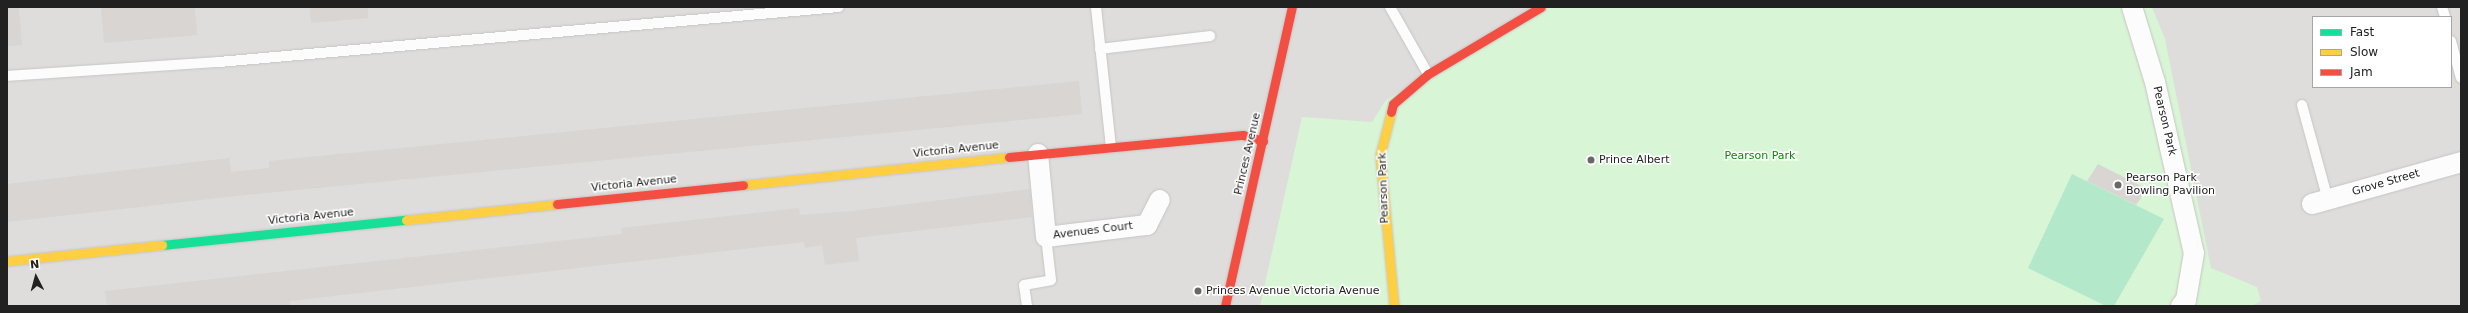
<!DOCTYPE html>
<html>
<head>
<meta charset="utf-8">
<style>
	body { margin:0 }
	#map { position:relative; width:2468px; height:313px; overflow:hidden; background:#efedea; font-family:"DejaVu Sans",sans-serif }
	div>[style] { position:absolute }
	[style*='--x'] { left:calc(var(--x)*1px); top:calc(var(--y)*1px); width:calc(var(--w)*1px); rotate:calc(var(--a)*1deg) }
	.residential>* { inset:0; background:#dedddb }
	.park>* { inset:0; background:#d8f5d5 }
	.pitch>* { inset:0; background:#b3e8cb }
	.building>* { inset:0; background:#d8d5d2 }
	.roads { filter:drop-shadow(0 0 1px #c6c5c4) drop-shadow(0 0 1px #c6c5c4) }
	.lane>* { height:10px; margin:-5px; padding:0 5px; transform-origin:5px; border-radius:5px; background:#fdfcfc }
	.street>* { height:20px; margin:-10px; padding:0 10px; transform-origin:10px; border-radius:10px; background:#fdfcfc }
	.fast>* { height:9px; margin:-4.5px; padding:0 4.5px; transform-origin:4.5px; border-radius:4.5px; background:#16e098 }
	.slow>* { height:9px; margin:-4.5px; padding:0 4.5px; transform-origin:4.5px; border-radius:4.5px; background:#ffcf43 }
	.jam>* { height:9px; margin:-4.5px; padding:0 4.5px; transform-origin:4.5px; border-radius:4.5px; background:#f24e42 }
	.dots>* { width:11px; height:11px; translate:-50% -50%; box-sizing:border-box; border:2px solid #fff; border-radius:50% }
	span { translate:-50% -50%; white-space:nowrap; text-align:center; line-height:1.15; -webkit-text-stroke:3px #fff; paint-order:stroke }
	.street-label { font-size:11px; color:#212121 }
	.park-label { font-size:11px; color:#0c8806 }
	.poi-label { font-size:11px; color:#212121 }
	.left { translate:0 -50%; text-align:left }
	.frame { position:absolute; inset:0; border:8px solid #212121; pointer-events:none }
	.legend { position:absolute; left:2312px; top:16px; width:140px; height:72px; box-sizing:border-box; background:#fff; border:1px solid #a6a6a6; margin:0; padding:5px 7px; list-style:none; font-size:12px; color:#212121 }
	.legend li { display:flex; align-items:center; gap:8px; height:20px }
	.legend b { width:20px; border:1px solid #a6a6a6 }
	.north { position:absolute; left:16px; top:257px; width:40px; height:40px; -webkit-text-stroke:3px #fff; paint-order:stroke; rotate:354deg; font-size:11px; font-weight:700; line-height:16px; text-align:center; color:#212121 }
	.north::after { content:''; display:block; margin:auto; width:14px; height:18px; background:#212121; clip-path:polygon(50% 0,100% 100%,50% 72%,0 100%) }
</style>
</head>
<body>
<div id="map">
	<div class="residential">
		<i style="clip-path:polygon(evenodd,7px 7px,2461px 7px,2461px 306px,7px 306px,7px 7px,2313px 17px,2451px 17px,2451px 87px,2313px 87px,2313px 17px)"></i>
	</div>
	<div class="park">
		<i style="clip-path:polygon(1541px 7px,2152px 7px,2165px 39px,2211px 268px,2257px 287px,2261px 301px,2252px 306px,1260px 306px,1302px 117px,1372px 122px,1386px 100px)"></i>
	</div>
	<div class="pitch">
		<i style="clip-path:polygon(2072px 174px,2164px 219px,2114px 306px,2106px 306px,2028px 268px)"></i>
	</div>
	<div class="building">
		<i style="clip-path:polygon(7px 7px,19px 7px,22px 45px,7px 46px)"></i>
		<i style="clip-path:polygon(101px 7px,195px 7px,197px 35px,104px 43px)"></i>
		<i style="clip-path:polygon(310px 7px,368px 7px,368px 18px,311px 23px)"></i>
		<i style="clip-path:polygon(1079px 81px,1082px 114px,245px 195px,7px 222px,7px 184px,229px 158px,231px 172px,269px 168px,269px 161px)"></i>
		<i style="clip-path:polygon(2098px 164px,2147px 189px,2136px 205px,2087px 181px)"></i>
		<i style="clip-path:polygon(1030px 189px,1032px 217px,856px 238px,859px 261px,825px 265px,822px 245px,805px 248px,804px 242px,290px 301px,290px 306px,107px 306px,105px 291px,622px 234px,621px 228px,781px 210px,799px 208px,800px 215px,852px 211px)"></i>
	</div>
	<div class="roads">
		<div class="lane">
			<i style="--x:1096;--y:7;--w:141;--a:83.9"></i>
			<i style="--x:1390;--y:7;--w:77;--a:60.4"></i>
			<i style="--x:2442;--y:7;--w:10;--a:73"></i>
			<i style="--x:2451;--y:41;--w:38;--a:75"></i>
			<i style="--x:1100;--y:49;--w:111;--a:-6.7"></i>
			<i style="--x:7;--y:76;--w:212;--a:-3.8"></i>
			<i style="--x:219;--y:62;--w:622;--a:-5.07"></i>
			<i style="--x:2302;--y:105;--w:98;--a:74.7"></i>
			<i style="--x:1027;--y:306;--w:21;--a:-98"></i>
			<i style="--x:1024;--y:285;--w:27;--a:-10"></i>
			<i style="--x:1051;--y:280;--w:43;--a:-96.6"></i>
		</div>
		<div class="street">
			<i style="--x:2132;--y:7;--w:78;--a:73"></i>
			<i style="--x:2155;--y:82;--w:175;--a:77.2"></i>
			<i style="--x:2194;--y:253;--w:48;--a:99.7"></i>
			<i style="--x:2186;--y:300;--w:8;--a:130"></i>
			<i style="--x:1038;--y:154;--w:83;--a:84.5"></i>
			<i style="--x:1046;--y:237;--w:102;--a:-6.8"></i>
			<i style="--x:1147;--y:225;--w:28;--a:-63"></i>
			<i style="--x:2312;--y:204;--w:155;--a:-15.7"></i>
		</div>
		<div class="fast">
			<i style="--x:162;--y:245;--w:245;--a:-5.9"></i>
		</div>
		<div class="slow">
			<i style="--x:1391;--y:112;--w:44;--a:104.3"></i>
			<i style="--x:1380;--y:155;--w:152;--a:84.7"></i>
			<i style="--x:743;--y:185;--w:267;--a:-6"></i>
			<i style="--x:406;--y:220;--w:152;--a:-6"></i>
			<i style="--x:7;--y:261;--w:156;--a:-5.9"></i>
		</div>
		<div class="jam">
			<i style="--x:1391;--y:112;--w:8;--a:-76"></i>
			<i style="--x:1393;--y:104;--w:46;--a:-40.6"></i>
			<i style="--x:1428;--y:74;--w:131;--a:-30.7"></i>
			<i style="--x:1009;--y:157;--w:235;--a:-5.4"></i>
			<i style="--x:1243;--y:135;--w:21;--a:17"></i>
			<i style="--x:557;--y:204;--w:187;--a:-5.8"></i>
			<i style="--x:1225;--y:306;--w:306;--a:-77.4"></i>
		</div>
	</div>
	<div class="dots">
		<i style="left:1591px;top:160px;background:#696867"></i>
		<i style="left:2118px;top:185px;background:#696867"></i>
		<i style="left:1198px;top:291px;background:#696867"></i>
	</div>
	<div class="street-label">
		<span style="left:2164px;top:121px;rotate:77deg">Pearson Park</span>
		<span style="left:956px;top:150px;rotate:-6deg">Victoria Avenue</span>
		<span style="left:1248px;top:154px;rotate:-77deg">Princes Avenue</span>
		<span style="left:2386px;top:183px;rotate:-16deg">Grove Street</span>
		<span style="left:634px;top:184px;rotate:-6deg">Victoria Avenue</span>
		<span style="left:1384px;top:188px;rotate:-92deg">Pearson Park</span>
		<span style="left:311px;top:217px;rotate:-6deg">Victoria Avenue</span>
		<span style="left:1093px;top:231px;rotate:-7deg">Avenues Court</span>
	</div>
	<div class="park-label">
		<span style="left:1760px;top:156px">Pearson Park</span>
	</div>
	<div class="poi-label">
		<span class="left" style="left:1599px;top:160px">Prince Albert</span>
		<span class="left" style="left:2126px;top:185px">Pearson Park<br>Bowling Pavilion</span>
		<span class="left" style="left:1206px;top:291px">Princes Avenue Victoria Avenue</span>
	</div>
	<div class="frame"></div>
	<ul class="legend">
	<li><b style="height:5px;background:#16e098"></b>Fast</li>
	<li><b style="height:5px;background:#ffcf43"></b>Slow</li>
	<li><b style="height:5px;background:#f24e42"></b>Jam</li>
	</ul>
	<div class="north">N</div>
</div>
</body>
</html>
